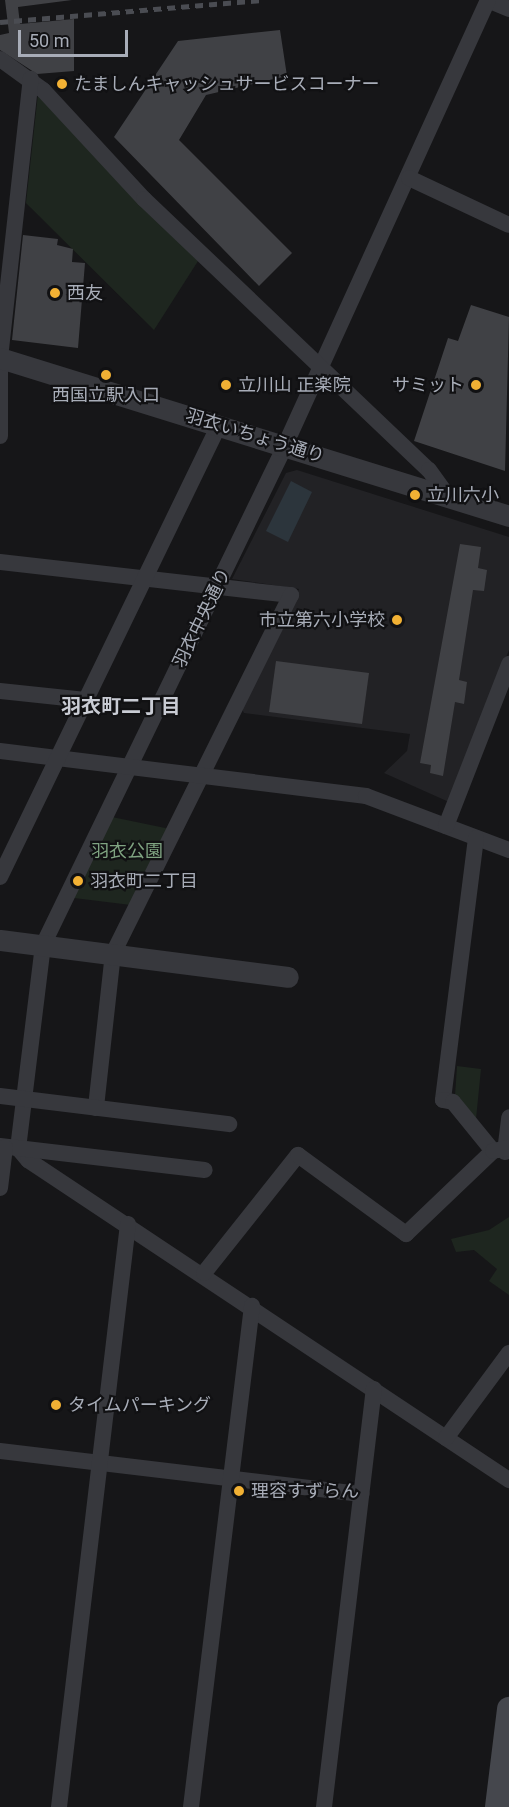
<!DOCTYPE html>
<html>
<head>
<meta charset="utf-8">
<style>
	body { margin:0 }
	#map { position:relative; width:509px; height:1807px; overflow:hidden; background:#161618; font-family:Roboto,"Noto Sans JP",sans-serif }
	div>[style] { position:absolute }
	[style*='--x'] { left:calc(var(--x)*1px); top:calc(var(--y)*1px); width:calc(var(--w)*1px); rotate:calc(var(--a)*1deg) }
	.built>* { inset:0; background:#222225 }
	.green>* { inset:0; background:#1e261f }
	.water>* { inset:0; background:#2c353c }
	.building>* { inset:0; background:#404145 }
	.minor>* { height:16px; margin:-8px; padding:0 8px; transform-origin:8px; border-radius:8px; background:#37383d }
	.tertiary>* { height:21px; margin:-10.5px; padding:0 10.5px; transform-origin:10.5px; border-radius:10.5px; background:#37383d }
	.secondary>* { height:24px; margin:-12px; padding:0 12px; transform-origin:12px; border-radius:12px; background:#45474d }
	.rail>* { height:4.5px; margin-top:-2.25px; transform-origin:0; background:repeating-linear-gradient(90deg,#4a4c52 0 8px,transparent 0 14px) }
	.dots>* { width:16px; height:16px; translate:-50% -50%; box-sizing:border-box; border:3px solid #111113; border-radius:50% }
	span { translate:-50% -50%; white-space:nowrap; text-align:center; line-height:1.15; -webkit-text-stroke:4.5px #111113; paint-order:stroke }
	.poi-label { font-size:18px; color:#a8adb8 }
	.left { translate:0 -50%; text-align:left }
	.right { translate:-100% -50%; text-align:right }
	.street-label { font-size:18px; color:#a8adb8 }
	.park-label { font-size:18px; color:#7fa381 }
	.neighbourhood-label { font-size:20px; color:#c9ccd4; font-weight:700 }
	.scale { position:absolute; left:18px; top:30px; width:110px; height:27px; box-sizing:border-box; border:3px solid #a8adb8; border-top:0; padding-left:8px; font-size:18px; line-height:21px; white-space:nowrap; color:#a8adb8; -webkit-text-stroke:4px #111113; paint-order:stroke }
</style>
</head>
<body>
<div id="map">
	<div class="built">
		<i style="clip-path:polygon(297px 470px,509px 537px,509px 650px,449px 802px,384px 773px,407px 751px,410px 734px,244px 713px,241px 707px,299px 589px,232px 579px,286px 473px)"></i>
	</div>
	<div class="green">
		<i style="clip-path:polygon(38px 94px,198px 261px,154px 330px,26px 203px)"></i>
		<i style="clip-path:polygon(112px 817px,170px 829px,131px 905px,74px 898px)"></i>
		<i style="clip-path:polygon(457px 1066px,481px 1069px,476px 1119px,455px 1096px)"></i>
		<i style="clip-path:polygon(509px 1217px,509px 1295px,489px 1281px,497px 1269px,474px 1250px,456px 1252px,451px 1239px,489px 1230px)"></i>
	</div>
	<div class="water">
		<i style="clip-path:polygon(291px 481px,312px 492px,288px 542px,266px 531px)"></i>
	</div>
	<div class="building">
		<i style="clip-path:polygon(5px 0,72px 0,18px 7px,20px 24px,74px 19px,74px 71px,37px 74px,0 50px,0 35px,9px 33px)"></i>
		<i style="clip-path:polygon(280px 30px,287px 76px,206px 95px,179px 140px,292px 253px,259px 286px,114px 137px,178px 41px)"></i>
		<i style="clip-path:polygon(63px 79px,67px 83px,61px 89px,58px 86px)"></i>
		<i style="clip-path:polygon(23px 235px,58px 239px,57px 245px,73px 249px,72px 262px,85px 263px,78px 348px,12px 340px)"></i>
		<i style="clip-path:polygon(471px 305px,509px 317px,505px 471px,414px 441px,448px 338px,458px 341px)"></i>
		<i style="clip-path:polygon(460px 544px,481px 547px,478px 568px,487px 570px,484px 591px,473px 590px,459px 680px,467px 682px,464px 704px,455px 702px,443px 776px,430px 773px,431px 765px,420px 763px)"></i>
		<i style="clip-path:polygon(276px 661px,369px 673px,362px 724px,269px 712px)"></i>
	</div>
	<div class="minor">
		<i style="--x:509;--y:9;--w:23;--a:-157"></i>
		<i style="--x:488;--y:0;--w:490;--a:114.5"></i>
		<i style="--x:285;--y:446;--w:555;--a:115.87"></i>
		<i style="--x:43;--y:945;--w:205;--a:97"></i>
		<i style="--x:18;--y:1148;--w:16;--a:50"></i>
		<i style="--x:28;--y:1160;--w:578;--a:33.64"></i>
		<i style="--x:0;--y:59;--w:53;--a:35.8"></i>
		<i style="--x:43;--y:90;--w:149;--a:47.2"></i>
		<i style="--x:144;--y:199;--w:393;--a:43.6"></i>
		<i style="--x:429;--y:470;--w:31;--a:54"></i>
		<i style="--x:409;--y:178;--w:110;--a:25.2"></i>
		<i style="--x:0;--y:436;--w:78;--a:-90"></i>
		<i style="--x:0;--y:358;--w:281;--a:-83.7"></i>
		<i style="--x:0;--y:562;--w:293;--a:6.5"></i>
		<i style="--x:291;--y:595;--w:400;--a:116.4"></i>
		<i style="--x:113;--y:953;--w:156;--a:96.3"></i>
		<i style="--x:0;--y:691;--w:86;--a:6"></i>
		<i style="--x:0;--y:751;--w:369;--a:7"></i>
		<i style="--x:366;--y:796;--w:153;--a:20.7"></i>
		<i style="--x:446;--y:826;--w:174;--a:-68.7"></i>
		<i style="--x:476;--y:838;--w:264;--a:97.2"></i>
		<i style="--x:443;--y:1100;--w:10;--a:11"></i>
		<i style="--x:453;--y:1102;--w:63;--a:50.8"></i>
		<i style="--x:0;--y:877;--w:502;--a:-64.15"></i>
		<i style="--x:0;--y:1096;--w:231;--a:7"></i>
		<i style="--x:0;--y:1146;--w:206;--a:6.7"></i>
		<i style="--x:505;--y:1152;--w:35;--a:-83"></i>
		<i style="--x:0;--y:1188;--w:41;--a:-83"></i>
		<i style="--x:204;--y:1273;--w:151;--a:-51.5"></i>
		<i style="--x:298;--y:1155;--w:134;--a:36.2"></i>
		<i style="--x:406;--y:1234;--w:120;--a:-43.7"></i>
		<i style="--x:493;--y:1151;--w:16;--a:-11"></i>
		<i style="--x:446;--y:1438;--w:106;--a:-53.5"></i>
		<i style="--x:0;--y:1451;--w:364;--a:6.8"></i>
		<i style="--x:59;--y:1807;--w:587;--a:-83.25"></i>
		<i style="--x:191;--y:1807;--w:505;--a:-83.06"></i>
		<i style="--x:324;--y:1807;--w:421;--a:-83.2"></i>
	</div>
	<div class="tertiary">
		<i style="--x:0;--y:358;--w:533;--a:17.24"></i>
		<i style="--x:0;--y:940;--w:290;--a:7.3"></i>
	</div>
	<div class="secondary">
		<i style="--x:497;--y:1807;--w:99;--a:-83"></i>
	</div>
	<div class="rail">
		<i style="--x:0;--y:22;--w:262;--a:-4.8"></i>
	</div>
	<div class="dots">
		<i style="left:62px;top:84px;background:#f2b134"></i>
		<i style="left:55px;top:293px;background:#f2b134"></i>
		<i style="left:106px;top:375px;background:#f2b134"></i>
		<i style="left:226px;top:385px;background:#f2b134"></i>
		<i style="left:476px;top:385px;background:#f2b134"></i>
		<i style="left:415px;top:495px;background:#f2b134"></i>
		<i style="left:397px;top:620px;background:#f2b134"></i>
		<i style="left:78px;top:881px;background:#f2b134"></i>
		<i style="left:56px;top:1405px;background:#f2b134"></i>
		<i style="left:239px;top:1491px;background:#f2b134"></i>
	</div>
	<div class="poi-label">
		<span class="left" style="left:74px;top:84px">たましんキャッシュサービスコーナー</span>
		<span class="left" style="left:67px;top:293px">西友</span>
		<span class="left" style="left:238px;top:385px">立川山 正楽院</span>
		<span class="right" style="left:464px;top:385px">サミット</span>
		<span style="left:106px;top:395px">西国立駅入口</span>
		<span class="left" style="left:427px;top:495px">立川六小</span>
		<span class="right" style="left:385px;top:620px">市立第六小学校</span>
		<span class="left" style="left:90px;top:881px">羽衣町二丁目</span>
		<span class="left" style="left:68px;top:1405px">タイムパーキング</span>
		<span class="left" style="left:251px;top:1491px">理容すずらん</span>
	</div>
	<div class="street-label">
		<span style="left:255px;top:436px;rotate:17deg">羽衣いちょう通り</span>
		<span style="left:202px;top:618px;rotate:-64deg">羽衣中央通り</span>
	</div>
	<div class="park-label">
		<span style="left:127px;top:851px">羽衣公園</span>
	</div>
	<div class="neighbourhood-label">
		<span style="left:121px;top:706px">羽衣町二丁目</span>
	</div>
	<div class="scale">50 m</div>
</div>
</body>
</html>
